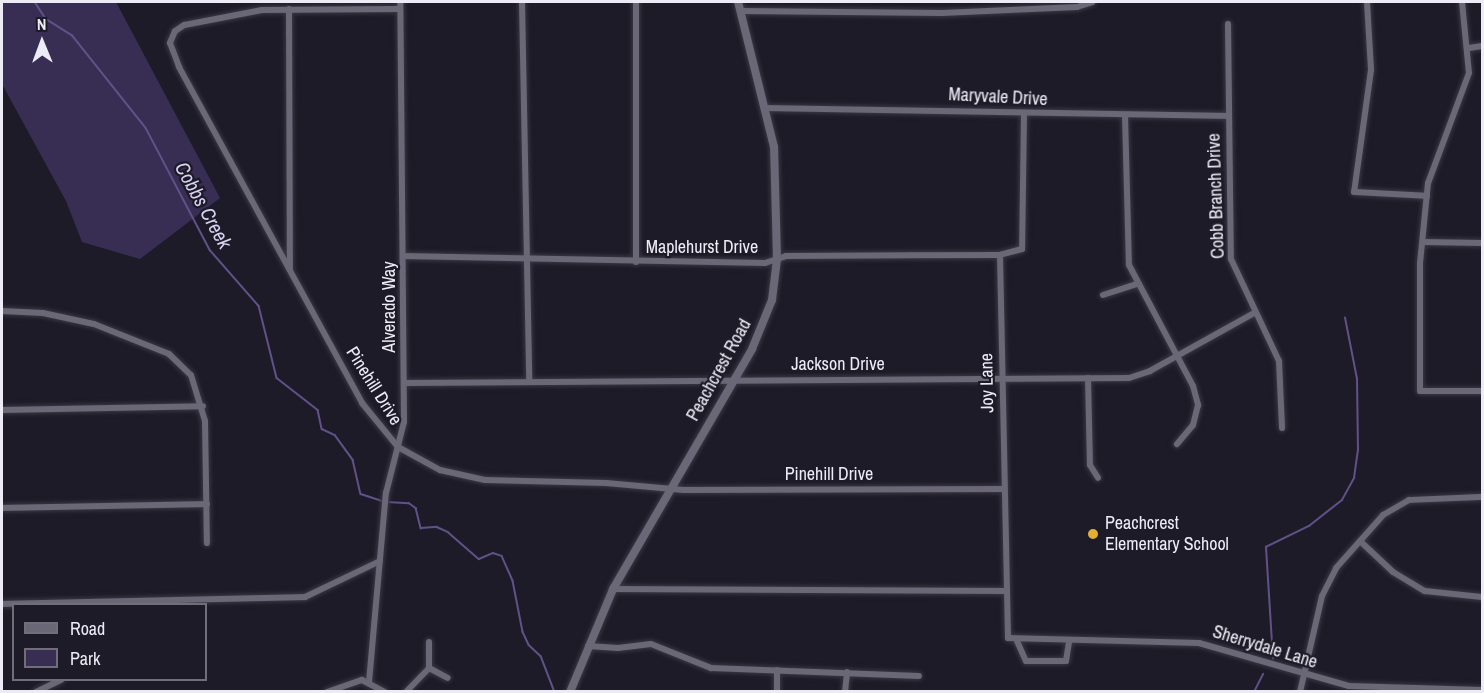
<!DOCTYPE html>
<html>
<head>
<meta charset="utf-8">
<style>
	body { margin:0 }
	#map { position:relative; width:1484px; height:693px; overflow:hidden; background:#1e1b28; font-family:"Archivo Narrow",sans-serif }
	div>[style] { position:absolute }
	[style*='--x'] { left:calc(var(--x)*1px); top:calc(var(--y)*1px); width:calc(var(--w)*1px); rotate:calc(var(--a)*1deg) }
	.green>* { inset:0; background:#382e53 }
	.stream>* { height:1.5px; margin:-0.75px; padding:0 0.75px; transform-origin:0.75px; border-radius:0.75px; background:#605288 }
	.roads { filter:drop-shadow(0 0 2px #3a3843) drop-shadow(0 0 2px #3a3843) }
	.street>* { height:6px; margin:-3px; padding:0 3px; transform-origin:3px; border-radius:3px; background:#6a6777 }
	.secondary>* { height:8px; margin:-4px; padding:0 4px; transform-origin:4px; border-radius:4px; background:#6a6777 }
	.dots>* { width:16px; height:16px; translate:-50% -50%; box-sizing:border-box; border:3px solid #1e1b28; border-radius:50% }
	span { translate:-50% -50%; white-space:nowrap; text-align:center; line-height:1.15; -webkit-text-stroke:4.5px #1e1b28; paint-order:stroke }
	.street-label { font-size:18px; color:#edebf5 }
	.poi-label { font-size:18px; color:#edebf5 }
	.left { translate:0 -50%; text-align:left }
	.water-label { font-size:20px; color:#d8d1f3; font-style:italic }
	.frame { position:absolute; inset:0; border:3px solid #edebf5; pointer-events:none }
	.legend { position:absolute; left:12px; top:603px; width:195px; height:78px; box-sizing:border-box; background:#1e1b28; border:2px solid #716e7a; margin:0; padding:8px 10px; list-style:none; font-size:18px; color:#edebf5 }
	.legend li { display:flex; align-items:center; gap:12px; height:30px }
	.legend b { width:30px; border:2px solid #716e7a }
	.north { position:absolute; left:12px; top:12px; width:60px; height:60px; -webkit-text-stroke:4px #1e1b28; paint-order:stroke; rotate:359deg; font-size:16px; font-weight:700; line-height:24px; text-align:center; color:#edebf5 }
	.north::after { content:''; display:block; margin:auto; width:21px; height:27px; background:#edebf5; clip-path:polygon(50% 0,100% 100%,50% 72%,0 100%) }
</style>
</head>
<body>
<div id="map">
	<div class="green">
		<i style="clip-path:polygon(2px 2px,116px 2px,220px 198px,140px 259px,82px 242px,66px 201px,2px 84px)"></i>
	</div>
	<div class="stream">
		<i style="--x:35;--y:2;--w:20;--a:57"></i>
		<i style="--x:46;--y:19;--w:31;--a:32"></i>
		<i style="--x:72;--y:35;--w:119;--a:51.5"></i>
		<i style="--x:146;--y:128;--w:138;--a:62.3"></i>
		<i style="--x:210;--y:250;--w:74;--a:48.8"></i>
		<i style="--x:259;--y:306;--w:74;--a:76"></i>
		<i style="--x:277;--y:378;--w:52;--a:38"></i>
		<i style="--x:318;--y:410;--w:19;--a:78"></i>
		<i style="--x:322;--y:429;--w:14;--a:25"></i>
		<i style="--x:335;--y:435;--w:31;--a:54"></i>
		<i style="--x:353;--y:460;--w:35;--a:77"></i>
		<i style="--x:361;--y:494;--w:22;--a:18"></i>
		<i style="--x:387;--y:502;--w:22;--a:3"></i>
		<i style="--x:409;--y:503;--w:9;--a:36"></i>
		<i style="--x:416;--y:508;--w:21;--a:76"></i>
		<i style="--x:421;--y:528;--w:16;--a:-4"></i>
		<i style="--x:437;--y:527;--w:12;--a:24"></i>
		<i style="--x:448;--y:532;--w:41;--a:41.1"></i>
		<i style="--x:479;--y:559;--w:15;--a:-23"></i>
		<i style="--x:493;--y:553;--w:9;--a:18"></i>
		<i style="--x:502;--y:556;--w:27;--a:66"></i>
		<i style="--x:513;--y:581;--w:52;--a:78.9"></i>
		<i style="--x:523;--y:632;--w:14;--a:65"></i>
		<i style="--x:529;--y:645;--w:16;--a:43"></i>
		<i style="--x:541;--y:656;--w:39;--a:69"></i>
		<i style="--x:1273;--y:659;--w:112;--a:-93.6"></i>
		<i style="--x:1266;--y:547;--w:48;--a:-26"></i>
		<i style="--x:1309;--y:526;--w:42;--a:-38.2"></i>
		<i style="--x:1342;--y:500;--w:25;--a:-61"></i>
		<i style="--x:1354;--y:478;--w:27;--a:-82"></i>
		<i style="--x:1358;--y:451;--w:72;--a:-90.8"></i>
		<i style="--x:1357;--y:379;--w:62;--a:-101.1"></i>
		<i style="--x:629;--y:692;--w:11;--a:0"></i>
		<i style="--x:1254;--y:692;--w:20;--a:-63"></i>
	</div>
	<div class="roads">
		<div class="street">
			<i style="--x:522;--y:2;--w:379;--a:88.9"></i>
			<i style="--x:1367;--y:2;--w:68;--a:86.6"></i>
			<i style="--x:1371;--y:70;--w:123;--a:97.9"></i>
			<i style="--x:1354;--y:192;--w:73;--a:3.1"></i>
			<i style="--x:1462;--y:2;--w:71;--a:84.4"></i>
			<i style="--x:1469;--y:73;--w:117;--a:110.4"></i>
			<i style="--x:1428;--y:183;--w:80;--a:95.7"></i>
			<i style="--x:1420;--y:263;--w:128;--a:90"></i>
			<i style="--x:1420;--y:391;--w:62;--a:0"></i>
			<i style="--x:289;--y:9;--w:260;--a:89.8"></i>
			<i style="--x:400;--y:9;--w:138;--a:179.6"></i>
			<i style="--x:262;--y:10;--w:79;--a:169.1"></i>
			<i style="--x:184;--y:25;--w:11;--a:146"></i>
			<i style="--x:175;--y:31;--w:13;--a:113"></i>
			<i style="--x:170;--y:43;--w:26;--a:69"></i>
			<i style="--x:179;--y:67;--w:383;--a:61.4"></i>
			<i style="--x:362;--y:403;--w:57;--a:50.7"></i>
			<i style="--x:398;--y:447;--w:48;--a:28.7"></i>
			<i style="--x:440;--y:470;--w:46;--a:12.5"></i>
			<i style="--x:485;--y:480;--w:121;--a:1.4"></i>
			<i style="--x:606;--y:483;--w:78;--a:5.1"></i>
			<i style="--x:684;--y:490;--w:319;--a:-0.2"></i>
			<i style="--x:741;--y:11;--w:201;--a:0.6"></i>
			<i style="--x:942;--y:13;--w:135;--a:-2.5"></i>
			<i style="--x:1077;--y:7;--w:16;--a:-18"></i>
			<i style="--x:1228;--y:24;--w:235;--a:89.3"></i>
			<i style="--x:1231;--y:259;--w:113;--a:64.8"></i>
			<i style="--x:1279;--y:361;--w:67;--a:87.4"></i>
			<i style="--x:1469;--y:48;--w:13;--a:-9"></i>
			<i style="--x:767;--y:108;--w:462;--a:1"></i>
			<i style="--x:1024;--y:113;--w:136;--a:90.8"></i>
			<i style="--x:1022;--y:249;--w:23;--a:165"></i>
			<i style="--x:1000;--y:255;--w:383;--a:88.8"></i>
			<i style="--x:1008;--y:638;--w:191;--a:1.5"></i>
			<i style="--x:1199;--y:643;--w:156;--a:16"></i>
			<i style="--x:1349;--y:686;--w:133;--a:1.7"></i>
			<i style="--x:1125;--y:115;--w:150;--a:88.5"></i>
			<i style="--x:1129;--y:265;--w:137;--a:62.1"></i>
			<i style="--x:1193;--y:386;--w:20;--a:75"></i>
			<i style="--x:1198;--y:405;--w:21;--a:104"></i>
			<i style="--x:1193;--y:425;--w:25;--a:130"></i>
			<i style="--x:1423;--y:242;--w:59;--a:1"></i>
			<i style="--x:403;--y:256;--w:362;--a:1.1"></i>
			<i style="--x:765;--y:263;--w:22;--a:-18"></i>
			<i style="--x:786;--y:256;--w:214;--a:-0.3"></i>
			<i style="--x:636;--y:262;--w:260;--a:-90"></i>
			<i style="--x:1103;--y:295;--w:35;--a:-18"></i>
			<i style="--x:2;--y:311;--w:41;--a:2.8"></i>
			<i style="--x:43;--y:313;--w:52;--a:12.2"></i>
			<i style="--x:94;--y:324;--w:81;--a:21.8"></i>
			<i style="--x:169;--y:354;--w:30;--a:44"></i>
			<i style="--x:191;--y:375;--w:48;--a:73.1"></i>
			<i style="--x:205;--y:421;--w:122;--a:89.1"></i>
			<i style="--x:1088;--y:378;--w:87;--a:88.7"></i>
			<i style="--x:1090;--y:465;--w:15;--a:58"></i>
			<i style="--x:405;--y:383;--w:724;--a:-0.4"></i>
			<i style="--x:1129;--y:378;--w:22;--a:-18"></i>
			<i style="--x:1150;--y:371;--w:119;--a:-29.1"></i>
			<i style="--x:2;--y:410;--w:201;--a:-1.1"></i>
			<i style="--x:2;--y:508;--w:205;--a:-1.1"></i>
			<i style="--x:1360;--y:541;--w:45;--a:43.2"></i>
			<i style="--x:1393;--y:572;--w:37;--a:31"></i>
			<i style="--x:1425;--y:591;--w:57;--a:6"></i>
			<i style="--x:613;--y:589;--w:391;--a:0.3"></i>
			<i style="--x:2;--y:604;--w:303;--a:-1.3"></i>
			<i style="--x:305;--y:597;--w:83;--a:-25.6"></i>
			<i style="--x:1017;--y:641;--w:22;--a:66"></i>
			<i style="--x:1026;--y:661;--w:40;--a:0"></i>
			<i style="--x:1066;--y:661;--w:19;--a:-81"></i>
			<i style="--x:429;--y:642;--w:26;--a:90"></i>
			<i style="--x:588;--y:646;--w:30;--a:4"></i>
			<i style="--x:618;--y:648;--w:33;--a:-7"></i>
			<i style="--x:651;--y:644;--w:65;--a:21.8"></i>
			<i style="--x:711;--y:668;--w:208;--a:2.2"></i>
			<i style="--x:777;--y:670;--w:22;--a:90"></i>
			<i style="--x:369;--y:682;--w:190;--a:-84.9"></i>
			<i style="--x:386;--y:493;--w:73;--a:-75.8"></i>
			<i style="--x:404;--y:422;--w:420;--a:-90.5"></i>
			<i style="--x:36;--y:692;--w:28;--a:-26"></i>
			<i style="--x:327;--y:692;--w:37;--a:-19"></i>
			<i style="--x:362;--y:680;--w:26;--a:28"></i>
			<i style="--x:406;--y:692;--w:33;--a:-46"></i>
			<i style="--x:429;--y:668;--w:21;--a:28"></i>
			<i style="--x:845;--y:692;--w:20;--a:-84"></i>
			<i style="--x:1300;--y:692;--w:98;--a:-77.1"></i>
			<i style="--x:1322;--y:596;--w:31;--a:-63"></i>
			<i style="--x:1336;--y:568;--w:71;--a:-48.4"></i>
			<i style="--x:1383;--y:515;--w:30;--a:-30"></i>
			<i style="--x:1409;--y:500;--w:73;--a:-2.4"></i>
		</div>
		<div class="secondary">
			<i style="--x:570;--y:692;--w:112;--a:-67.3"></i>
			<i style="--x:613;--y:589;--w:277;--a:-59.9"></i>
			<i style="--x:752;--y:349;--w:53;--a:-67.8"></i>
			<i style="--x:772;--y:300;--w:41;--a:-83"></i>
			<i style="--x:777;--y:259;--w:112;--a:-91.5"></i>
			<i style="--x:774;--y:147;--w:149;--a:-103.9"></i>
		</div>
	</div>
	<div class="dots">
		<i style="left:1093px;top:534px;background:#e2af34"></i>
	</div>
	<div class="street-label">
		<span style="left:998px;top:97px;rotate:3deg">Maryvale Drive</span>
		<span style="left:1216px;top:196px;rotate:-92deg">Cobb Branch Drive</span>
		<span style="left:702px;top:247px">Maplehurst Drive</span>
		<span style="left:389px;top:307px;rotate:-90deg">Alverado Way</span>
		<span style="left:838px;top:364px">Jackson Drive</span>
		<span style="left:719px;top:370px;rotate:-61deg">Peachcrest Road</span>
		<span style="left:987px;top:383px;rotate:-91deg">Joy Lane</span>
		<span style="left:374px;top:386px;rotate:58deg">Pinehill Drive</span>
		<span style="left:829px;top:474px">Pinehill Drive</span>
		<span style="left:1265px;top:647px;rotate:17deg">Sherrydale Lane</span>
	</div>
	<div class="poi-label">
		<span class="left" style="left:1105px;top:534px">Peachcrest<br>Elementary School</span>
	</div>
	<div class="water-label">
		<span style="left:204px;top:205px;rotate:61deg">Cobbs Creek</span>
	</div>
	<div class="frame"></div>
	<ul class="legend">
	<li><b style="height:8px;background:#6a6777"></b>Road</li>
	<li><b style="height:16px;background:#382e53"></b>Park</li>
	</ul>
	<div class="north">N</div>
</div>
</body>
</html>
